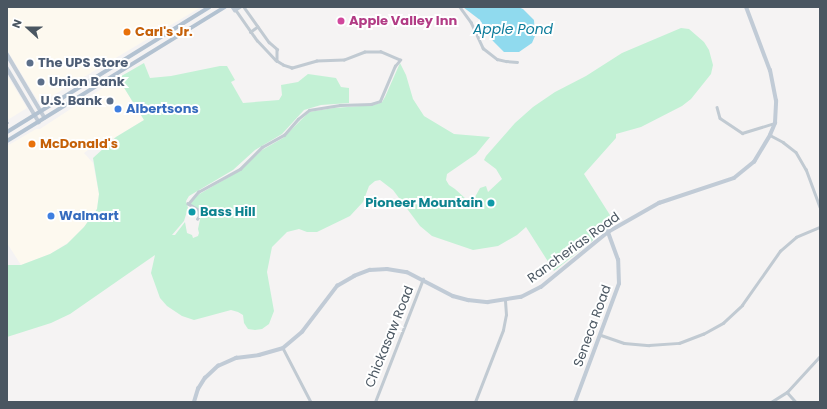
<!DOCTYPE html>
<html>
<head>
<meta charset="utf-8">
<style>
	body { margin:0 }
	#map { position:relative; width:827px; height:409px; overflow:hidden; background:#f5f3f3; font-family:Poppins,sans-serif }
	div>[style] { position:absolute }
	[style*='--x'] { left:calc(var(--x)*1px); top:calc(var(--y)*1px); width:calc(var(--w)*1px); rotate:calc(var(--a)*1deg) }
	.commercial>* { inset:0; background:#fdf9ef }
	.green>* { inset:0; background:#c3f1d5 }
	.water>* { inset:0; background:#90daee }
	.street>* { height:2.5px; margin:-1.25px; padding:0 1.25px; transform-origin:1.25px; border-radius:1.25px; background:#c1cad2 }
	.secondary>* { height:3.5px; margin:-1.75px; padding:0 1.75px; transform-origin:1.75px; border-radius:1.75px; background:#c1cbd6 }
	.primary>* { height:4px; margin:-2px; padding:0 2px; transform-origin:2px; border-radius:2px; background:#b3c2d1 }
	.dots>* { width:11px; height:11px; translate:-50% -50%; box-sizing:border-box; border:2px solid #fff; border-radius:50% }
	span { translate:-50% -50%; white-space:nowrap; text-align:center; line-height:1.15; -webkit-text-stroke:4px #fff; paint-order:stroke }
	.hotel-label { font-size:13px; color:#b23c85; font-weight:700 }
	.left { translate:0 -50%; text-align:left }
	.food-label { font-size:13px; color:#c56008; font-weight:700 }
	.service-label { font-size:13px; color:#4e5e75; font-weight:700 }
	.right { translate:-100% -50%; text-align:right }
	.shop-label { font-size:13px; color:#366cbe; font-weight:700 }
	.culture-label { font-size:13px; color:#0d838f; font-weight:700 }
	.street-label { font-size:13px; color:#4a5661 }
	.water-label { font-size:14px; color:#0c7c9b; font-style:italic }
	.frame { position:absolute; inset:0; border:8px solid #4a5661; pointer-events:none }
	.north { position:absolute; left:8px; top:8px; width:40px; height:40px; -webkit-text-stroke:3px #fff; paint-order:stroke; rotate:291deg; font-size:11px; font-weight:700; line-height:16px; text-align:center; color:#4a5661 }
	.north::after { content:''; display:block; margin:auto; width:14px; height:18px; background:#4a5661; clip-path:polygon(50% 0,100% 100%,50% 72%,0 100%) }
</style>
</head>
<body>
<div id="map">
	<div class="commercial">
		<i style="clip-path:polygon(7px 7px,201px 7px,42px 102px,38px 101px,7px 50px)"></i>
		<i style="clip-path:polygon(7px 75px,27px 108px,9px 119px,7px 118px)"></i>
		<i style="clip-path:polygon(118px 78px,144px 120px,94px 150px,92px 147px,84px 153px,93px 163px,99px 194px,97px 209px,84px 227px,69px 242px,50px 254px,21px 265px,7px 243px,7px 146px,36px 129px,40px 129px)"></i>
	</div>
	<div class="green">
		<i style="clip-path:polygon(681px 28px,689px 29px,704px 42px,709px 50px,713px 65px,711px 74px,691px 99px,682px 106px,641px 127px,616px 134px,616px 138px,584px 174px,615px 223px,554px 271px,526px 227px,517px 235px,498px 246px,473px 250px,432px 236px,420px 226px,393px 190px,380px 180px,375px 181px,369px 186px,363px 202px,350px 216px,317px 232px,307px 232px,299px 229px,287px 232px,272px 247px,267px 272px,274px 311px,269px 324px,262px 329px,255px 330px,248px 329px,244px 323px,243px 315px,238px 312px,231px 310px,194px 320px,182px 316px,167px 306px,160px 298px,151px 273px,155px 255px,70px 314px,51px 323px,7px 337px,7px 265px,21px 265px,50px 254px,67px 244px,84px 227px,97px 209px,99px 194px,93px 158px,116px 137px,144px 120px,118px 78px,144px 63px,150px 78px,171px 76px,220px 66px,227px 66px,235px 80px,231px 82px,243px 103px,279px 100px,282px 95px,281px 85px,298px 82px,308px 74px,336px 78px,341px 87px,349px 88px,349px 103px,321px 105px,304px 110px,282px 134px,255px 150px,233px 170px,189px 196px,186px 201px,188px 208px,184px 221px,172px 235px,175px 235px,185px 222px,187px 233px,192px 235px,193px 238px,198px 236px,199px 233px,198px 229px,201px 215px,199px 209px,190px 204px,196px 196px,239px 171px,262px 150px,283px 138px,309px 112px,334px 108px,374px 105px,382px 102px,385px 97px,400px 63px,406px 75px,413px 99px,424px 116px,454px 134px,490px 137px,476px 154px,447px 174px,446px 180px,449px 185px,455px 189px,466px 199px,470px 199px,475px 197px,480px 188px,486px 186px,488px 192px,502px 179px,496px 169px,484px 160px,486px 156px,515px 123px,533px 107px,555px 92px,586px 76px,622px 53px)"></i>
	</div>
	<div class="water">
		<i style="clip-path:polygon(463px 7px,518px 7px,523px 9px,534px 20px,535px 36px,532px 43px,519px 52px,504px 52px,493px 41px,480px 20px)"></i>
	</div>
	<div class="street">
		<i style="--x:244;--y:7;--w:43;--a:54.5"></i>
		<i style="--x:269;--y:42;--w:11;--a:41"></i>
		<i style="--x:277;--y:49;--w:12;--a:90"></i>
		<i style="--x:460;--y:7;--w:19;--a:54"></i>
		<i style="--x:471;--y:22;--w:29;--a:65"></i>
		<i style="--x:483;--y:48;--w:18;--a:38"></i>
		<i style="--x:497;--y:59;--w:9;--a:13"></i>
		<i style="--x:506;--y:61;--w:11;--a:5"></i>
		<i style="--x:250;--y:32;--w:9;--a:-36"></i>
		<i style="--x:717;--y:107;--w:11;--a:75"></i>
		<i style="--x:720;--y:118;--w:27;--a:34"></i>
		<i style="--x:742;--y:133;--w:34;--a:-17"></i>
		<i style="--x:7;--y:123;--w:1;--a:0"></i>
		<i style="--x:770;--y:135;--w:15;--a:28"></i>
		<i style="--x:783;--y:142;--w:16;--a:38"></i>
		<i style="--x:796;--y:152;--w:20;--a:60"></i>
		<i style="--x:806;--y:169;--w:40;--a:69.8"></i>
		<i style="--x:197;--y:219;--w:4;--a:-56"></i>
		<i style="--x:199;--y:216;--w:6;--a:-99"></i>
		<i style="--x:198;--y:210;--w:12;--a:-149"></i>
		<i style="--x:188;--y:204;--w:16;--a:-50"></i>
		<i style="--x:198;--y:192;--w:48;--a:-28.7"></i>
		<i style="--x:240;--y:169;--w:31;--a:-45"></i>
		<i style="--x:262;--y:147;--w:25;--a:-29"></i>
		<i style="--x:284;--y:135;--w:21;--a:-49"></i>
		<i style="--x:298;--y:119;--w:14;--a:-39"></i>
		<i style="--x:309;--y:110;--w:31;--a:-9"></i>
		<i style="--x:340;--y:105;--w:31;--a:-2"></i>
		<i style="--x:371;--y:104;--w:9;--a:-18"></i>
		<i style="--x:380;--y:101;--w:38;--a:-67"></i>
		<i style="--x:395;--y:66;--w:8;--a:-50"></i>
		<i style="--x:400;--y:60;--w:21;--a:-157"></i>
		<i style="--x:381;--y:52;--w:16;--a:180"></i>
		<i style="--x:365;--y:52;--w:22;--a:159"></i>
		<i style="--x:344;--y:60;--w:27;--a:178"></i>
		<i style="--x:317;--y:61;--w:26;--a:164"></i>
		<i style="--x:292;--y:68;--w:9;--a:-162"></i>
		<i style="--x:283;--y:65;--w:9;--a:-148"></i>
		<i style="--x:275;--y:60;--w:26;--a:-133"></i>
		<i style="--x:257;--y:41;--w:38;--a:-125"></i>
		<i style="--x:601;--y:335;--w:24;--a:19"></i>
		<i style="--x:624;--y:343;--w:25;--a:5"></i>
		<i style="--x:649;--y:345;--w:30;--a:-4"></i>
		<i style="--x:679;--y:343;--w:26;--a:-21"></i>
		<i style="--x:703;--y:334;--w:23;--a:-29"></i>
		<i style="--x:723;--y:323;--w:26;--a:-43"></i>
		<i style="--x:742;--y:305;--w:66;--a:-54.9"></i>
		<i style="--x:780;--y:251;--w:21;--a:-41"></i>
		<i style="--x:796;--y:237;--w:26;--a:-23"></i>
		<i style="--x:283;--y:348;--w:61;--a:62.6"></i>
		<i style="--x:787;--y:392;--w:13;--a:48"></i>
		<i style="--x:375;--y:402;--w:132;--a:-68.7"></i>
		<i style="--x:475;--y:402;--w:77;--a:-68.7"></i>
		<i style="--x:503;--y:330;--w:15;--a:-79"></i>
		<i style="--x:506;--y:315;--w:15;--a:-94"></i>
		<i style="--x:771;--y:402;--w:19;--a:-32"></i>
		<i style="--x:787;--y:392;--w:49;--a:-47.5"></i>
	</div>
	<div class="secondary">
		<i style="--x:233;--y:7;--w:4;--a:56"></i>
		<i style="--x:235;--y:10;--w:6;--a:-31"></i>
		<i style="--x:7;--y:54;--w:74;--a:59.3"></i>
		<i style="--x:7;--y:68;--w:63;--a:59.3"></i>
		<i style="--x:194;--y:402;--w:14;--a:-73"></i>
		<i style="--x:198;--y:389;--w:13;--a:-58"></i>
		<i style="--x:205;--y:378;--w:18;--a:-43"></i>
		<i style="--x:218;--y:366;--w:20;--a:-24"></i>
		<i style="--x:236;--y:358;--w:23;--a:-7"></i>
		<i style="--x:259;--y:355;--w:25;--a:-16"></i>
		<i style="--x:283;--y:348;--w:25;--a:-40"></i>
		<i style="--x:302;--y:332;--w:58;--a:-52.7"></i>
		<i style="--x:337;--y:286;--w:20;--a:-30"></i>
		<i style="--x:354;--y:276;--w:17;--a:-21"></i>
		<i style="--x:370;--y:270;--w:17;--a:-3"></i>
		<i style="--x:387;--y:269;--w:20;--a:9"></i>
		<i style="--x:407;--y:272;--w:52;--a:27.6"></i>
		<i style="--x:453;--y:296;--w:16;--a:15"></i>
		<i style="--x:468;--y:300;--w:20;--a:6"></i>
		<i style="--x:488;--y:302;--w:33;--a:-9"></i>
		<i style="--x:521;--y:297;--w:22;--a:-27"></i>
		<i style="--x:541;--y:287;--w:87;--a:-39.4"></i>
		<i style="--x:608;--y:232;--w:59;--a:-29.6"></i>
		<i style="--x:659;--y:203;--w:79;--a:-18.4"></i>
		<i style="--x:734;--y:178;--w:26;--a:-39"></i>
		<i style="--x:754;--y:162;--w:31;--a:-59"></i>
		<i style="--x:770;--y:135;--w:13;--a:-67"></i>
		<i style="--x:775;--y:123;--w:22;--a:-87"></i>
		<i style="--x:776;--y:101;--w:31;--a:-101"></i>
		<i style="--x:770;--y:71;--w:68;--a:-110.6"></i>
		<i style="--x:575;--y:402;--w:126;--a:-69.6"></i>
		<i style="--x:619;--y:284;--w:24;--a:-92"></i>
		<i style="--x:618;--y:260;--w:30;--a:-110"></i>
	</div>
	<div class="primary">
		<i style="--x:7;--y:132;--w:238;--a:-31.7"></i>
		<i style="--x:7;--y:141;--w:256;--a:-31.6"></i>
	</div>
	<div class="dots">
		<i style="left:341px;top:21px;background:#d1479c"></i>
		<i style="left:127px;top:32px;background:#e8710a"></i>
		<i style="left:30px;top:63px;background:#5c6f8a"></i>
		<i style="left:41px;top:82px;background:#5c6f8a"></i>
		<i style="left:110px;top:101px;background:#5c6f8a"></i>
		<i style="left:118px;top:109px;background:#3f7fe0"></i>
		<i style="left:32px;top:144px;background:#e8710a"></i>
		<i style="left:491px;top:203px;background:#0f9aa8"></i>
		<i style="left:192px;top:212px;background:#0f9aa8"></i>
		<i style="left:51px;top:216px;background:#3f7fe0"></i>
	</div>
	<div class="hotel-label">
		<span class="left" style="left:349px;top:21px">Apple Valley Inn</span>
	</div>
	<div class="food-label">
		<span class="left" style="left:135px;top:32px">Carl's Jr.</span>
		<span class="left" style="left:40px;top:144px">McDonald's</span>
	</div>
	<div class="service-label">
		<span class="left" style="left:38px;top:63px">The UPS Store</span>
		<span class="left" style="left:49px;top:82px">Union Bank</span>
		<span class="right" style="left:102px;top:101px">U.S. Bank</span>
	</div>
	<div class="shop-label">
		<span class="left" style="left:126px;top:109px">Albertsons</span>
		<span class="left" style="left:59px;top:216px">Walmart</span>
	</div>
	<div class="culture-label">
		<span class="right" style="left:483px;top:203px">Pioneer Mountain</span>
		<span class="left" style="left:200px;top:212px">Bass Hill</span>
	</div>
	<div class="street-label">
		<span style="left:574px;top:248px;rotate:-36deg">Rancherias Road</span>
		<span style="left:593px;top:326px;rotate:-70deg">Seneca Road</span>
		<span style="left:390px;top:337px;rotate:-68deg">Chickasaw Road</span>
	</div>
	<div class="water-label">
		<span style="left:513px;top:29px">Apple Pond</span>
	</div>
	<div class="frame"></div>
	<div class="north">N</div>
</div>
</body>
</html>
